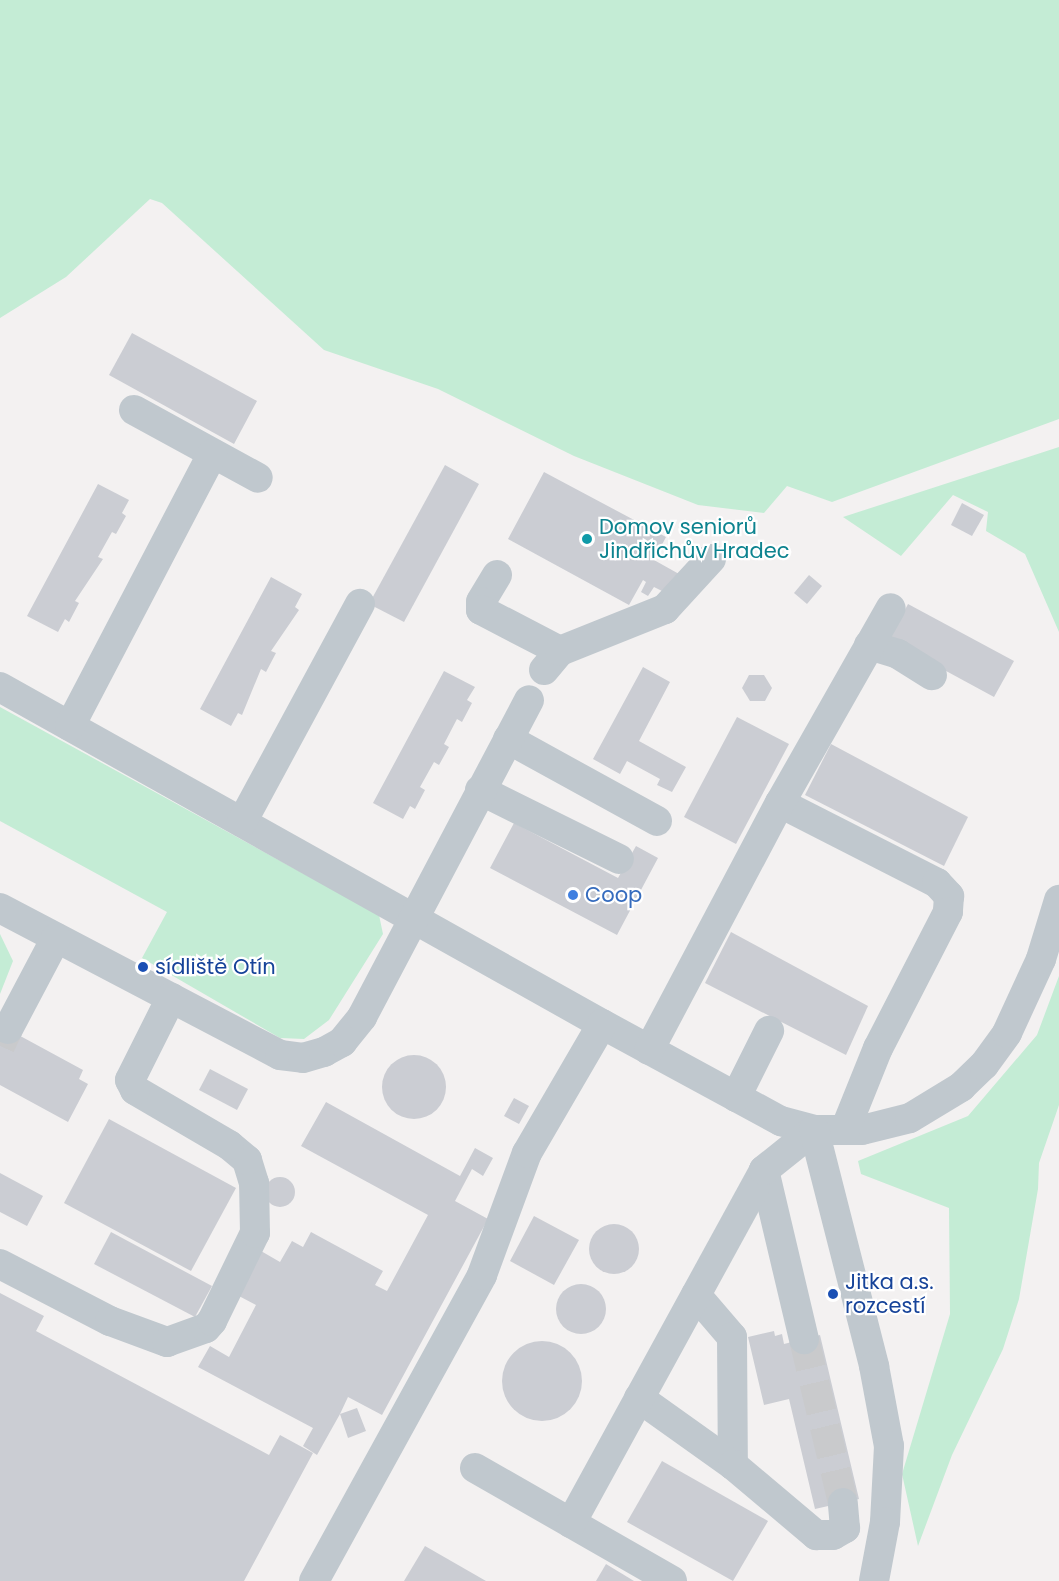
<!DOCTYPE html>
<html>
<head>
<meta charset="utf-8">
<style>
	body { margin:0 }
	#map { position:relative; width:1059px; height:1581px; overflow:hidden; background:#f3f1f1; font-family:Poppins,sans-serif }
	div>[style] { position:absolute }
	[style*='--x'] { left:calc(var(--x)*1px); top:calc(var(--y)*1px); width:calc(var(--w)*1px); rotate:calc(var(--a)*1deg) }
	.green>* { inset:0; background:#c4ecd5 }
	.building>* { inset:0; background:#cbcdd3 }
	.round { border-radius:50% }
	.minor-tunnel>* { height:30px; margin-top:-15px; transform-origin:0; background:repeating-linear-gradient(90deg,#c9cacc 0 30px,transparent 0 45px) }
	.minor>* { height:30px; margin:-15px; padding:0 15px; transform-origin:15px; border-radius:15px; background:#c0c8ce }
	.dots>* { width:16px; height:16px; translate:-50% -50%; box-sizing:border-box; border:3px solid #fff; border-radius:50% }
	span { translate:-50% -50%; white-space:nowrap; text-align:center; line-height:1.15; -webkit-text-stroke:4.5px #fff; paint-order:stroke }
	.culture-label { font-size:21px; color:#0d838f }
	.left { translate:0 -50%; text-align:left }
	.shop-label { font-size:21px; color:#366cbe }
	.transit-label { font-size:21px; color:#164399 }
</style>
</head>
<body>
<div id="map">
	<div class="green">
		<i style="clip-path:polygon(0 0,1059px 0,1059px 419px,832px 502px,787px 486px,764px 513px,698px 505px,574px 456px,438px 389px,324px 350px,162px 203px,150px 199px,66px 277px,0 318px)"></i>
		<i style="clip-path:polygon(1059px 447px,1059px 632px,1025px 554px,986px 531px,988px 512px,953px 495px,901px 556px,843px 517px)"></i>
		<i style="clip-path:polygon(0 707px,379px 915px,383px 934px,329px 1020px,304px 1039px,280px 1038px,142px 958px,167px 912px,0 821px)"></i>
		<i style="clip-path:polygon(0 934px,13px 961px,0 994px)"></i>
		<i style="clip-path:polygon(1059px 976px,1059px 1105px,1039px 1163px,1038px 1189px,1019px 1299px,1003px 1349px,952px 1455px,918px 1546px,902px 1474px,950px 1314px,949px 1208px,861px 1174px,858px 1161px,968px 1116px,1037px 1035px)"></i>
	</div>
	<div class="building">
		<i style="clip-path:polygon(132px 333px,257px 401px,234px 444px,109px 375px)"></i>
		<i style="clip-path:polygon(445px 465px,479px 484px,404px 622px,369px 604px)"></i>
		<i style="clip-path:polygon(544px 472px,666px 537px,654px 560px,679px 574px,668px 594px,654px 587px,648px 596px,641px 592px,646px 582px,643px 580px,629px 605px,508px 539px)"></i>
		<i style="clip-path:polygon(98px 484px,129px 500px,122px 513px,126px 516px,116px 534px,112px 532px,98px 557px,103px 559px,75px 601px,79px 603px,69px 622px,65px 619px,58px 632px,27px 616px)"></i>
		<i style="clip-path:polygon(962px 503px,984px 515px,972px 536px,951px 525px)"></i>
		<i style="clip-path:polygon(809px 575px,822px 586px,807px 604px,794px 593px)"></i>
		<i style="clip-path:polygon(271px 577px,302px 594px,295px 607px,299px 610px,271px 651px,276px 653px,266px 672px,261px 669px,242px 715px,238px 713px,231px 726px,200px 709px)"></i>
		<i style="clip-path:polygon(908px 604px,1014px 661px,994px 697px,889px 640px)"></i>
		<i style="clip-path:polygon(643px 667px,670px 682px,639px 741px,686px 767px,672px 792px,657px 785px,660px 779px,627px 761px,620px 774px,593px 759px)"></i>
		<i style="clip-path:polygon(444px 671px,475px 687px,467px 700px,472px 703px,462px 722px,457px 719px,444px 744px,449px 747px,439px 765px,434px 762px,420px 787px,425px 790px,415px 809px,410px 806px,403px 819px,373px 803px)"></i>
		<i style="clip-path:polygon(749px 675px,764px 675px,772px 688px,765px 701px,750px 701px,742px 688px)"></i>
		<i style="clip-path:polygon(737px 717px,789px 744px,736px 844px,684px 817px)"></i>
		<i style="clip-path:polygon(831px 744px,968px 817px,944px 866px,805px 795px)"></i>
		<i style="clip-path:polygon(514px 823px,618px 878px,636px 846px,658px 858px,617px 935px,490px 868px)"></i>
		<i style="clip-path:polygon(731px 932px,868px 1006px,846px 1055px,705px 983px)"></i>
		<i style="clip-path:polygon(0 1025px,83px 1070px,79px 1079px,88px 1084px,68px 1122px,0 1085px)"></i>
		<i class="round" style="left:382px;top:1055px;width:64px;height:64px"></i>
		<i style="clip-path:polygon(210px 1069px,248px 1089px,237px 1110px,199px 1090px)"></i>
		<i style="clip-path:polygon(514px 1098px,529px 1106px,519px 1124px,504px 1116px)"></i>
		<i style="clip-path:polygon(326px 1102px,460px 1176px,475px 1148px,493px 1158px,483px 1176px,472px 1169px,455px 1201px,488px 1219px,382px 1415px,348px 1397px,340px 1414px,357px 1408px,366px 1431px,348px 1438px,340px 1414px,317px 1455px,303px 1446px,313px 1428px,198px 1367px,210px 1346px,229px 1357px,256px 1305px,237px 1295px,261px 1251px,280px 1262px,292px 1241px,303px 1247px,311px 1232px,383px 1271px,375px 1285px,387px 1291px,428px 1215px,301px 1146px)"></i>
		<i style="clip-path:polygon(109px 1119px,236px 1188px,191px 1271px,64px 1203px)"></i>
		<i style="clip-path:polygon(0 1173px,43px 1196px,27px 1226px,0 1212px)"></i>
		<i class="round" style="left:265px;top:1177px;width:30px;height:30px"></i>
		<i style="clip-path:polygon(534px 1216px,579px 1240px,554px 1285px,510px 1261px)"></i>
		<i class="round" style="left:589px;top:1224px;width:50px;height:50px"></i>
		<i style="clip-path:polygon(111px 1232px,212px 1286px,195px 1317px,94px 1264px)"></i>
		<i class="round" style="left:556px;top:1284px;width:50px;height:50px"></i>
		<i style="clip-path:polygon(0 1293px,44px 1316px,36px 1331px,269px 1455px,280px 1435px,313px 1453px,244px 1581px,0 1581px)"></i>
		<i style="clip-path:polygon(774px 1331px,775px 1336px,782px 1334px,784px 1344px,820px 1335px,859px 1499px,815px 1509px,789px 1399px,764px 1405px,748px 1337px)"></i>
		<i class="round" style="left:502px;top:1341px;width:80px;height:80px"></i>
		<i style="clip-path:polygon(662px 1461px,768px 1521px,733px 1581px,627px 1522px)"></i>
		<i style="clip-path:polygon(425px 1546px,486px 1581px,404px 1581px)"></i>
		<i style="clip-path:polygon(606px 1564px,634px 1581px,596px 1581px)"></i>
	</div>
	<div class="minor-tunnel">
		<i style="--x:0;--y:1046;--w:19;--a:-65"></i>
		<i style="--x:804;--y:1339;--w:169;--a:76.6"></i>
	</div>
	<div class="minor">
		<i style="--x:134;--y:410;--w:141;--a:28.7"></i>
		<i style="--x:497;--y:575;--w:31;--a:121"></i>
		<i style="--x:481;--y:602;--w:8;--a:90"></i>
		<i style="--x:481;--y:610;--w:89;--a:27.4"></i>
		<i style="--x:869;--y:645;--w:30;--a:17"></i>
		<i style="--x:898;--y:654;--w:40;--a:32"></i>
		<i style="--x:544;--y:670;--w:25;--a:-50"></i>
		<i style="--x:560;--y:651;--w:113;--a:-21.8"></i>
		<i style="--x:665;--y:609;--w:68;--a:-47.4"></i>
		<i style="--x:0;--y:687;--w:690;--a:29.24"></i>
		<i style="--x:602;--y:1024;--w:204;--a:28.5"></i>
		<i style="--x:781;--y:1121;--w:34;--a:15"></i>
		<i style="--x:814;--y:1130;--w:48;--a:0"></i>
		<i style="--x:862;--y:1130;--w:49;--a:-14"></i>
		<i style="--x:910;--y:1118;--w:60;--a:-31.3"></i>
		<i style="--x:961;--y:1087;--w:32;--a:-44"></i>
		<i style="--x:984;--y:1065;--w:39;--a:-54"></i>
		<i style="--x:1007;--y:1033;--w:81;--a:-65.3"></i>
		<i style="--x:1041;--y:959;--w:62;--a:-73"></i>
		<i style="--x:70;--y:726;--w:307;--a:-62.4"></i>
		<i style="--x:508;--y:739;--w:170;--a:28.8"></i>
		<i style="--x:480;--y:790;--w:155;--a:26.4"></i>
		<i style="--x:780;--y:803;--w:176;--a:27"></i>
		<i style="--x:937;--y:883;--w:18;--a:47"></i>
		<i style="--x:949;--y:896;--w:16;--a:94"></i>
		<i style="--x:948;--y:912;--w:153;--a:117.2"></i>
		<i style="--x:878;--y:1048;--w:88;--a:111.9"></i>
		<i style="--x:242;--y:822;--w:248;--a:-61.6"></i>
		<i style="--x:0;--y:908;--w:316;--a:27.7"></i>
		<i style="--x:280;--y:1055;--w:23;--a:7"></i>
		<i style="--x:303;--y:1058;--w:22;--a:-16"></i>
		<i style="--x:324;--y:1052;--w:21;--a:-29"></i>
		<i style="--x:342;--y:1042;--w:32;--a:-51"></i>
		<i style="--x:362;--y:1017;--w:358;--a:-62.2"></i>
		<i style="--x:8;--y:1029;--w:103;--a:-62.2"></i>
		<i style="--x:649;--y:1050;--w:280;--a:-62.1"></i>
		<i style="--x:780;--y:803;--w:224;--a:-60.4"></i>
		<i style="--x:736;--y:1097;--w:74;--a:-63.4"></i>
		<i style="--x:764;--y:1170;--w:174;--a:76.7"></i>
		<i style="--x:0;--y:1264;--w:124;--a:27.4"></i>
		<i style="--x:110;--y:1321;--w:61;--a:20.2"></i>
		<i style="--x:167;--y:1342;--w:41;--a:-19.7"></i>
		<i style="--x:206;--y:1328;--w:9;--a:-49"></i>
		<i style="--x:212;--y:1321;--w:98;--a:-64"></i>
		<i style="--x:255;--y:1233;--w:50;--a:-91.1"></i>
		<i style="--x:254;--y:1183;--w:24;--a:-107"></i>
		<i style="--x:247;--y:1160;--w:23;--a:-140"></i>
		<i style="--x:229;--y:1145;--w:109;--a:-149.7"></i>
		<i style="--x:135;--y:1090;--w:11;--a:-117"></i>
		<i style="--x:130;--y:1080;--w:92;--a:-63.4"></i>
		<i style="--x:696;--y:1295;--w:55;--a:49.4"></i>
		<i style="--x:732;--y:1337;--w:128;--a:89.6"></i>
		<i style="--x:639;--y:1398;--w:115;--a:35.5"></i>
		<i style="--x:733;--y:1465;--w:109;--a:40.1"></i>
		<i style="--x:816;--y:1535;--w:17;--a:0"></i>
		<i style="--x:833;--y:1535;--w:14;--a:-30"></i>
		<i style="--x:845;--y:1528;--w:25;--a:-95"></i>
		<i style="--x:475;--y:1468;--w:227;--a:29.8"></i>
		<i style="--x:571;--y:1523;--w:402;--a:-61.3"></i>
		<i style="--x:764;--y:1170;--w:64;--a:-38.7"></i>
		<i style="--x:814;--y:1130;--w:244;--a:75.7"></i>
		<i style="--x:874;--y:1366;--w:81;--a:79.4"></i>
		<i style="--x:889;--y:1446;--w:76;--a:93"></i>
		<i style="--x:885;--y:1522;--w:60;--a:100.6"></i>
		<i style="--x:314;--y:1581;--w:349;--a:-61.2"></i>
		<i style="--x:482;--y:1275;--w:130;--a:-69.8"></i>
		<i style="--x:527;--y:1153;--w:149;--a:-59.8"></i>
	</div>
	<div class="dots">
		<i style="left:587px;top:539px;background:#0f9aa8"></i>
		<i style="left:573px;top:895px;background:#3f7fe0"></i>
		<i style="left:143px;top:967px;background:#1a4fb4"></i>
		<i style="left:833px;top:1294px;background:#1a4fb4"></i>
	</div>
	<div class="culture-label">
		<span class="left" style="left:599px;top:539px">Domov seniorů<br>Jindřichův Hradec</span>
	</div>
	<div class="shop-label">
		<span class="left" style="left:585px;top:895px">Coop</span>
	</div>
	<div class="transit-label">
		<span class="left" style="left:155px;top:967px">sídliště Otín</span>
		<span class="left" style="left:845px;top:1294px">Jitka a.s.<br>rozcestí</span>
	</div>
</div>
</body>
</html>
